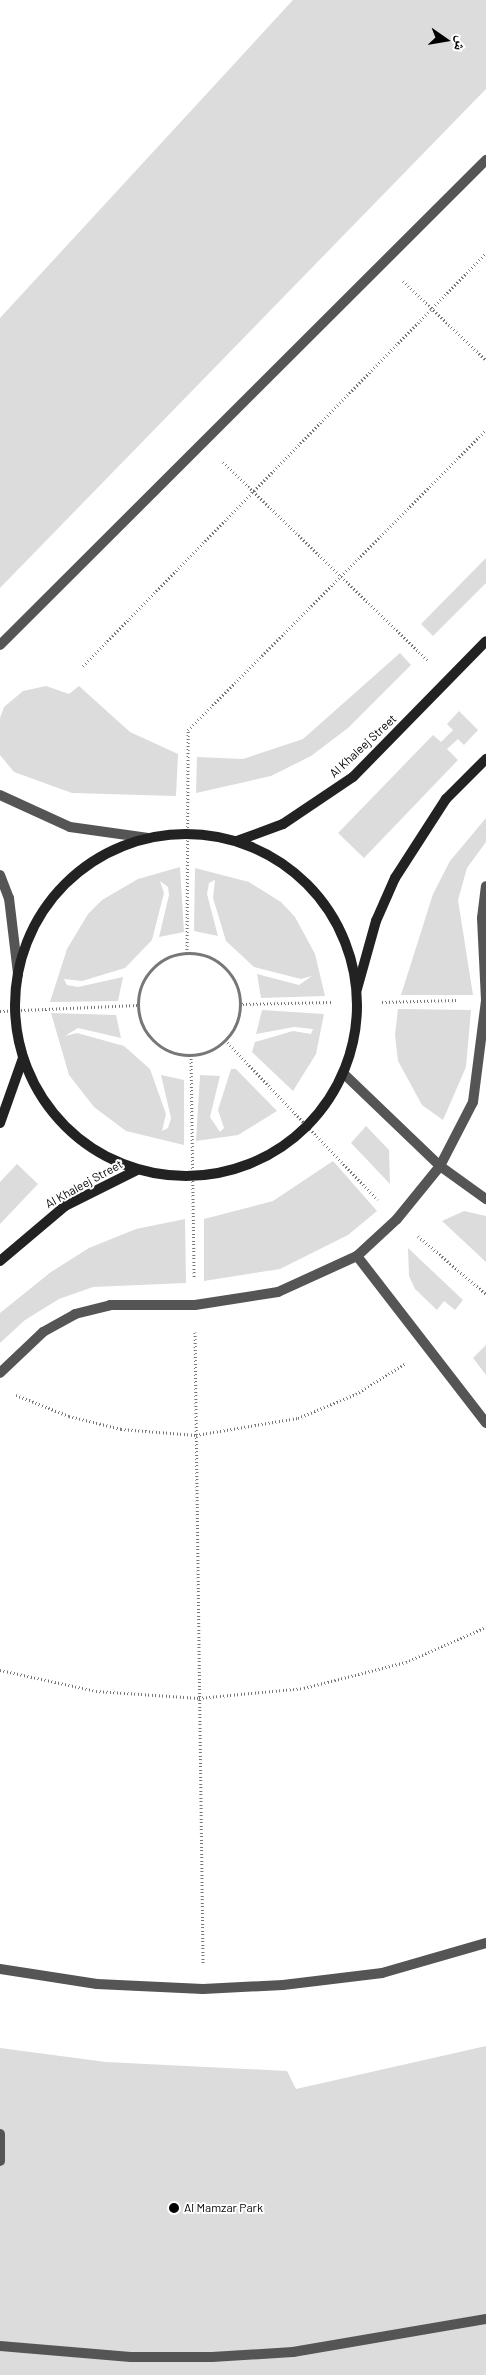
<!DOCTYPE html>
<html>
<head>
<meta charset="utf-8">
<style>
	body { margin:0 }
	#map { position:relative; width:486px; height:2375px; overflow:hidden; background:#fff; font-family:Barlow,"Noto Naskh Arabic",sans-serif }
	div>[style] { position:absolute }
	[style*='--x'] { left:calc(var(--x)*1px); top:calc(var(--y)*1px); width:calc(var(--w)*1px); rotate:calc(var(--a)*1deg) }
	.green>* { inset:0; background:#dcdcdc }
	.path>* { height:3px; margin-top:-1.5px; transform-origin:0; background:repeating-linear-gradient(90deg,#777 0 1px,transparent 0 3.5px) }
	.path>.ring { margin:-1.5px; padding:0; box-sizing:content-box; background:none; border:3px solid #777; border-radius:50% }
	.service>* { height:10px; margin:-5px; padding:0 5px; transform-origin:5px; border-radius:5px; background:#555 }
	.minor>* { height:10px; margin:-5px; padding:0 5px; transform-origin:5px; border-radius:5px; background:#555 }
	.secondary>* { height:10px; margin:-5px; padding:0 5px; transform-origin:5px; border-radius:5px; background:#222 }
	.secondary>.ring { margin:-5px; padding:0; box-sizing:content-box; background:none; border:10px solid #222; border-radius:50% }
	.dots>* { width:14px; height:14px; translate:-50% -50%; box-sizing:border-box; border:2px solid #fff; border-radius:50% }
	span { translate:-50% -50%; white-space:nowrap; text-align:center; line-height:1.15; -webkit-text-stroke:4px #fff; paint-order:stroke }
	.street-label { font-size:12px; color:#000 }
	.poi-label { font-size:12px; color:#000 }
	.left { translate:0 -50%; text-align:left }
	.north { position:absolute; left:421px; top:15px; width:50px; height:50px; -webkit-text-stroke:4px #fff; paint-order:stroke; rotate:103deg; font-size:14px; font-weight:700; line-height:20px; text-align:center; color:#000 }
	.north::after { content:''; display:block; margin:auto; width:18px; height:22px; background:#000; clip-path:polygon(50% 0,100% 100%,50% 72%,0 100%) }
</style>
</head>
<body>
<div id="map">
	<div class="green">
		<i style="clip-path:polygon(293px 0,486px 0,486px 89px,0 588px,0 318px)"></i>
		<i style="clip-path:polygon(486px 558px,486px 583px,433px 636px,421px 624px)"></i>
		<i style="clip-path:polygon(400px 653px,411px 665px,348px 728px,311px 756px,271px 776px,196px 793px,197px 757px,243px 759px,303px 739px)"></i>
		<i style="clip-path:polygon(46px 686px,69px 694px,79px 686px,130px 732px,178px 754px,176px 796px,72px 793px,14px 772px,0 755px,0 718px,4px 707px,23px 691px)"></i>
		<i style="clip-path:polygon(459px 711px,478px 730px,464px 745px,458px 739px,447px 749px,458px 760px,364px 858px,338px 833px,433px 735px,441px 742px,453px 730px,447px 724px)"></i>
		<i style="clip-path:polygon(486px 818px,486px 842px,467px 868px,458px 900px,473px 995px,401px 995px,433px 894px,450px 861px)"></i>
		<i style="clip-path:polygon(180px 867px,184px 932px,159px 937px,169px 895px,168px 887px,160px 881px,164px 893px,152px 940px,125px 968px,82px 981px,64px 979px,67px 985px,78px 987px,123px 977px,118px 1001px,50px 1002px,67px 949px,88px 914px,102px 900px,138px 879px)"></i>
		<i style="clip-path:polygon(195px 868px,249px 882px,281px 902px,295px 917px,315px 954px,325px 996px,261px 998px,257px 974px,299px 985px,312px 976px,301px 979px,254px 967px,226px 941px,213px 898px,215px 880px,209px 883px,207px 894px,218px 936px,194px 931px)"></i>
		<i style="clip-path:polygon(398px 1009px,471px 1010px,466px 1067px,443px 1120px,422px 1105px,398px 1061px,395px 1035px)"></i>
		<i style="clip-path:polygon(262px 1010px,324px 1014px,316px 1054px,293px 1091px,252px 1052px,255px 1042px,293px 1031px,311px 1034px,313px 1029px,294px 1027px,256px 1034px)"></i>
		<i style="clip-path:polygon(51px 1013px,116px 1015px,121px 1038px,78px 1028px,65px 1036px,77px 1033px,124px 1046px,150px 1069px,166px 1114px,162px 1131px,168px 1128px,171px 1118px,161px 1075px,184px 1080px,184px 1145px,126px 1131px,94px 1107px,69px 1075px)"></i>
		<i style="clip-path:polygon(231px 1069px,236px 1069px,277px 1111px,238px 1135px,196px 1141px,200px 1075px,220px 1076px,210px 1117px,220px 1132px,224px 1128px,218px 1110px)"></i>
		<i style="clip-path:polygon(366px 1126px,389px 1150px,390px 1184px,351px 1143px)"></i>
		<i style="clip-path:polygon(333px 1161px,377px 1211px,348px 1235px,280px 1269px,204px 1281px,204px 1219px,273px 1201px)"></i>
		<i style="clip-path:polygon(17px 1164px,38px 1184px,0 1224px,0 1182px)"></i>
		<i style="clip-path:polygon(464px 1211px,486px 1216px,486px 1262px,442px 1221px)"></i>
		<i style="clip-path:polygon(185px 1219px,186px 1283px,93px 1287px,59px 1299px,25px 1320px,0 1343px,0 1313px,51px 1272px,89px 1248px,136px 1229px)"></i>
		<i style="clip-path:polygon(408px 1248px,463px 1300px,455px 1310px,444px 1301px,437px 1310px,415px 1289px,409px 1276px)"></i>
		<i style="clip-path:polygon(486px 1345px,486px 1375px,473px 1358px)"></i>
		<i style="clip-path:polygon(486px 2046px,486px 2375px,0 2375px,0 2048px,106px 2062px,287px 2071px,296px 2089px)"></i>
	</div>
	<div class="path">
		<i style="--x:403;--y:281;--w:115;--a:43.6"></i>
		<i style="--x:223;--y:462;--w:286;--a:44.1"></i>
		<i style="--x:83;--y:666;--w:577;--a:-45.7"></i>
		<i style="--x:187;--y:953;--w:223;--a:-89.7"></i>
		<i style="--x:188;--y:730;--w:423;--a:-45.2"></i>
		<i class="ring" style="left:138px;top:953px;width:99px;height:99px"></i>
		<i style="--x:382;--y:1002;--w:76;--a:-1.5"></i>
		<i style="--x:239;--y:1004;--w:94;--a:-1.2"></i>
		<i style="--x:0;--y:1011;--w:138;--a:-2.5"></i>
		<i style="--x:225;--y:1040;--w:221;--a:46.3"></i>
		<i style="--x:191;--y:1055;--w:223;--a:89.2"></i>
		<i style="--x:418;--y:1236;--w:89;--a:40.5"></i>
		<i style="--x:195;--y:1332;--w:631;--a:89.27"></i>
		<i style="--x:16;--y:1395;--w:57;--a:21.6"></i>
		<i style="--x:69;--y:1416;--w:54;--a:14"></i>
		<i style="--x:121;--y:1429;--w:75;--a:4.6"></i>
		<i style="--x:196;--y:1435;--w:103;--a:-9.5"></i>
		<i style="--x:298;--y:1418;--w:63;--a:-22.5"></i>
		<i style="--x:356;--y:1394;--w:59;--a:-31.8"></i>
		<i style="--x:0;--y:1670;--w:98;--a:12.3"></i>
		<i style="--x:96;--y:1691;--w:103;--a:3.9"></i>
		<i style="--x:199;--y:1698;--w:105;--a:-5.4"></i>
		<i style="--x:304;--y:1688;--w:105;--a:-14.3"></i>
		<i style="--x:406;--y:1662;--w:87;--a:-23.6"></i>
	</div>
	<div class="service">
		<i style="--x:0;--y:645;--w:687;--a:-44.94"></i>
		<i style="--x:0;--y:795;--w:77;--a:24.6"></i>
		<i style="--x:70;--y:827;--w:79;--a:8"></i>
		<i style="--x:0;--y:875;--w:25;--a:69"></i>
		<i style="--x:9;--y:898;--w:77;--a:83.2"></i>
		<i style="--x:0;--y:2134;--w:27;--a:90"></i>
		<i style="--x:0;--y:2346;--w:131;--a:4.8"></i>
		<i style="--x:131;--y:2357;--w:81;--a:0"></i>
		<i style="--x:212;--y:2357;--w:81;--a:-3.5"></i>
		<i style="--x:293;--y:2352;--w:196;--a:-9.7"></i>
	</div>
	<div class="minor">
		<i style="--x:343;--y:1073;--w:134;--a:43.8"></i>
		<i style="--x:440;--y:1166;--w:57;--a:35.7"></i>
		<i style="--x:357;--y:1256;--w:211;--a:52.3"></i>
		<i style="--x:0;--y:1373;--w:59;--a:-43.6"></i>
		<i style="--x:43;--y:1332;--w:37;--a:-29"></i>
		<i style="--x:75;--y:1314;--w:36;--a:-14"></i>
		<i style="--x:110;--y:1305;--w:85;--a:0"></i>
		<i style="--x:195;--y:1305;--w:84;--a:-8.9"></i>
		<i style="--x:278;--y:1292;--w:87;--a:-24.5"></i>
		<i style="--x:357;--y:1256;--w:54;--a:-42.8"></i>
		<i style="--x:397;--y:1219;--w:68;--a:-50.9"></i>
		<i style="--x:440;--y:1166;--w:72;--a:-62.7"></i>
		<i style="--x:473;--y:1102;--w:103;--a:-82.7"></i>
		<i style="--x:486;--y:1000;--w:82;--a:-92.8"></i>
		<i style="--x:482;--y:918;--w:32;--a:-83"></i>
		<i style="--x:0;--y:1969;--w:98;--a:8.8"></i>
		<i style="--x:97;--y:1984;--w:106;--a:2.7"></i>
		<i style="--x:203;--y:1989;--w:80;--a:-2.9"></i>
		<i style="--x:283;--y:1985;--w:100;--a:-6.9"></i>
		<i style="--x:382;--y:1973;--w:108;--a:-16.1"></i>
	</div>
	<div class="secondary">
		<i class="ring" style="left:15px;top:834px;width:332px;height:332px"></i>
		<i style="--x:237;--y:841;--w:49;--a:-20.3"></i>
		<i style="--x:283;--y:824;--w:84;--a:-33.9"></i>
		<i style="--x:353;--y:777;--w:190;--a:-45.6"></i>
		<i style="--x:357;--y:989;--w:71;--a:-74.4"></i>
		<i style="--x:376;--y:921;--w:47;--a:-66.2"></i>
		<i style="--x:395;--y:878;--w:94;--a:-57.2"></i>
		<i style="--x:446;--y:799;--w:57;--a:-45"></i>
		<i style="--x:0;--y:1123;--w:69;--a:-70.5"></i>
		<i style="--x:0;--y:1261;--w:85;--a:-40.2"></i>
		<i style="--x:65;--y:1206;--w:80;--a:-26.6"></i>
	</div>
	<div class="dots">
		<i style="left:174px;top:2208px;background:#000"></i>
	</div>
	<div class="street-label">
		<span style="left:363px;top:746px;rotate:-43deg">Al Khaleej Street</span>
		<span style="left:84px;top:1184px;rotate:-29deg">Al Khaleej Street</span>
	</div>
	<div class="poi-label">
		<span class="left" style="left:184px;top:2208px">Al Mamzar Park</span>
	</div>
	<div class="north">ش</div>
</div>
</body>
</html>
